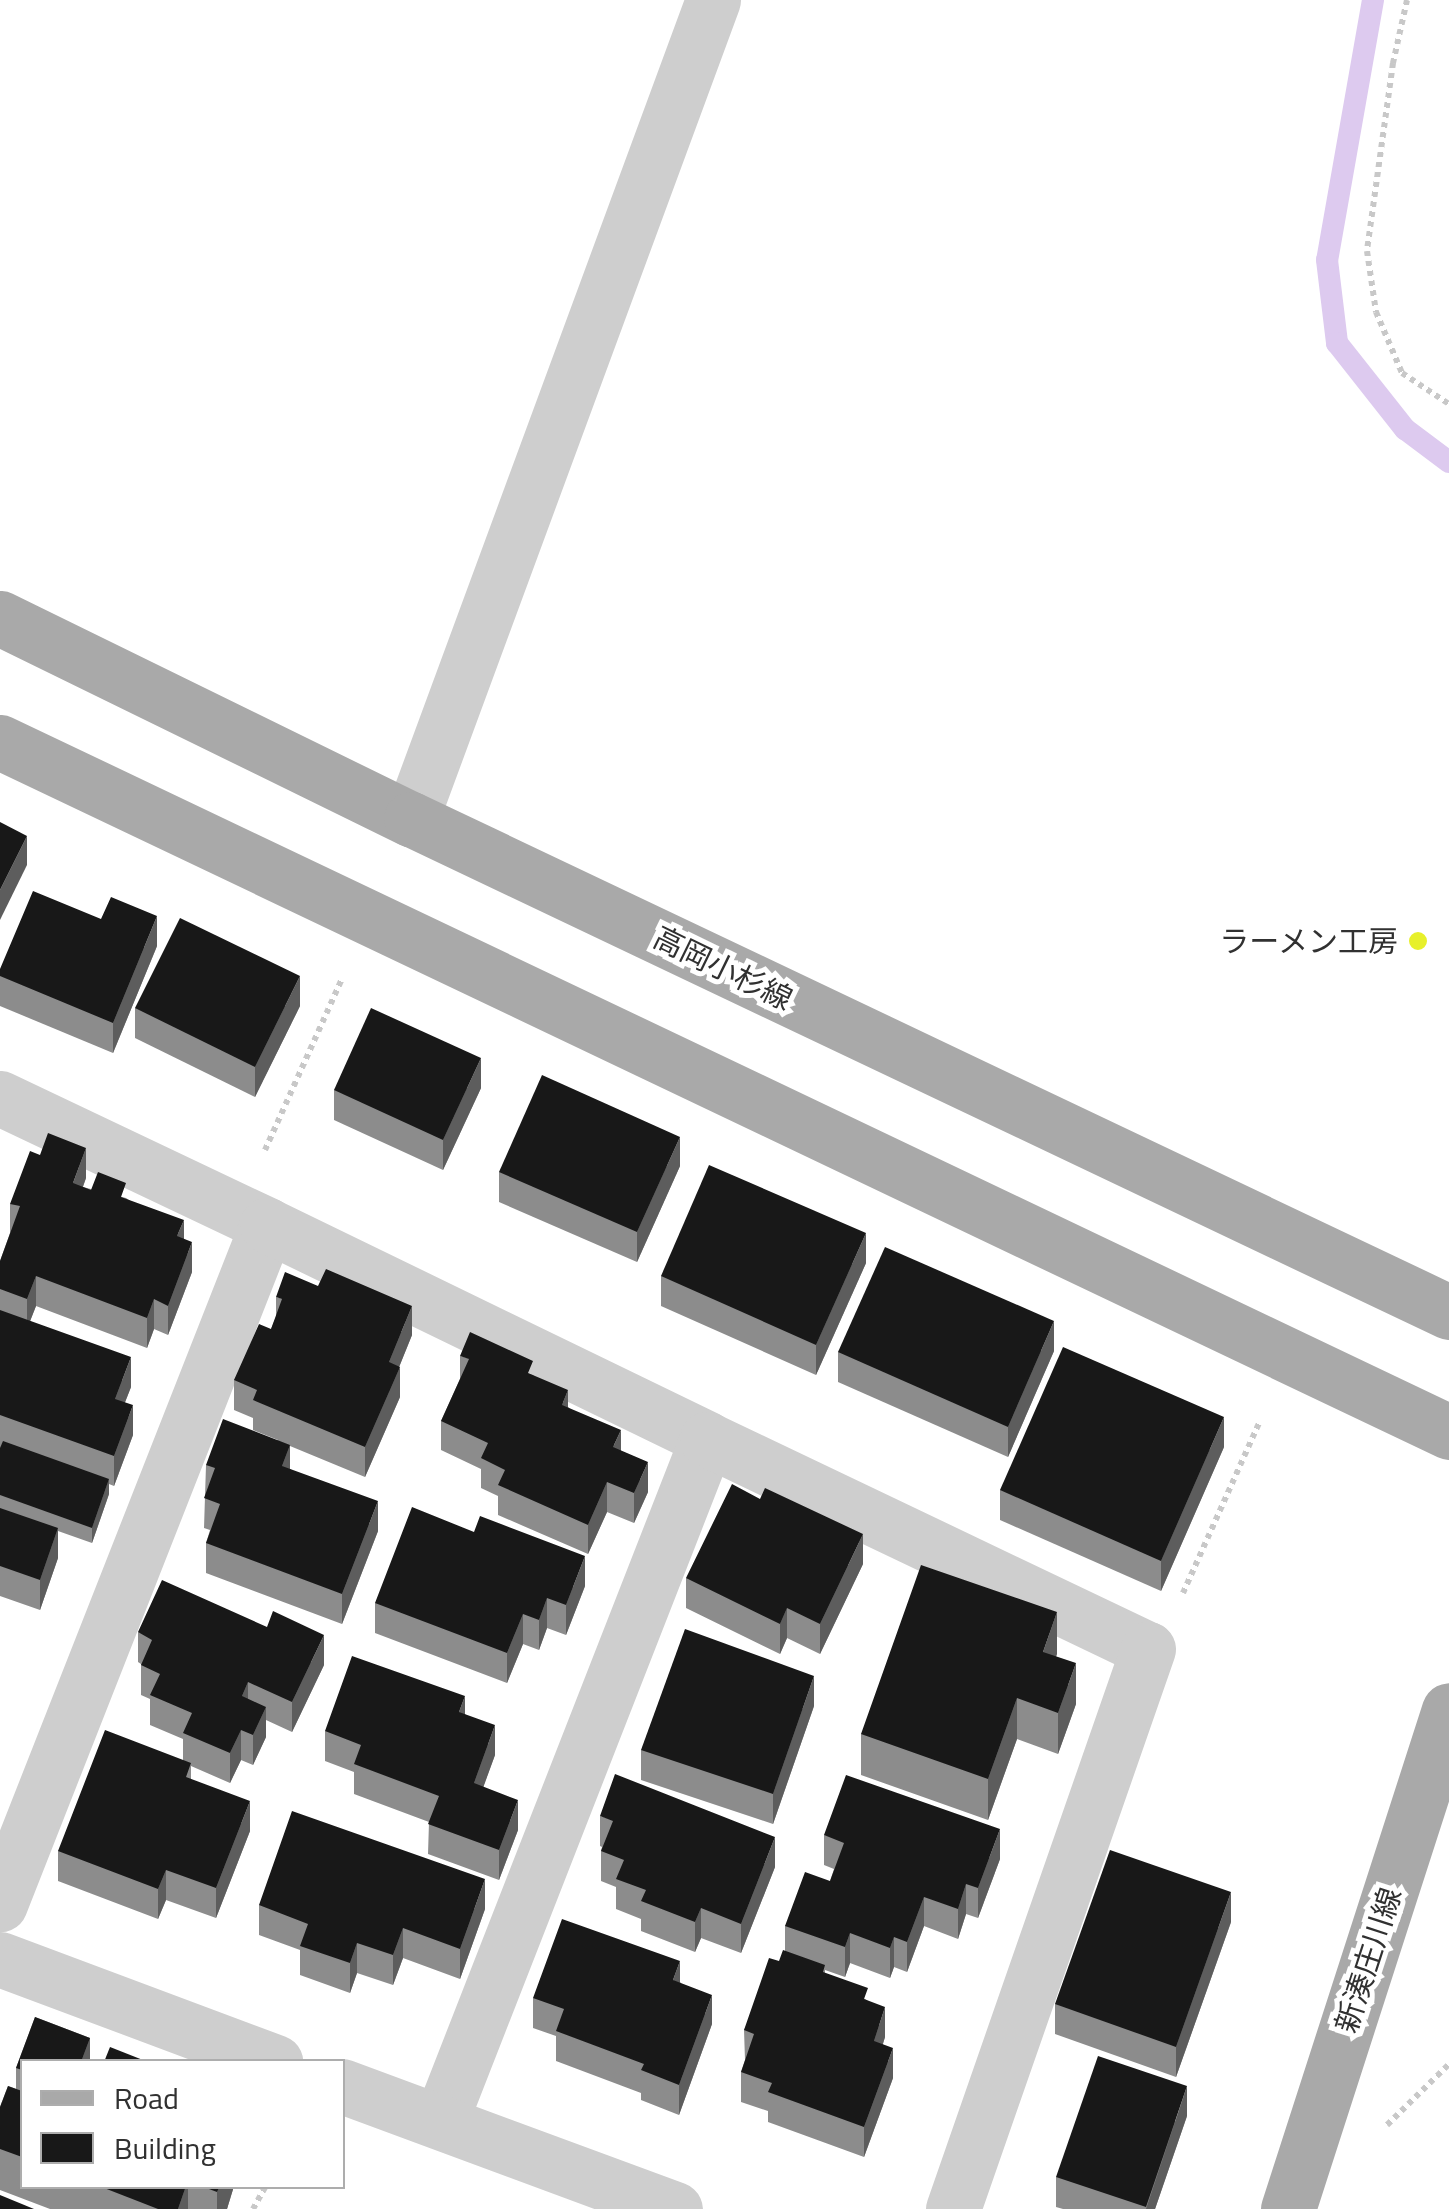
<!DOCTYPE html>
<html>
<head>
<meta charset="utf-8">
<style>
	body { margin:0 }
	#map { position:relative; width:1449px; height:2209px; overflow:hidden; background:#fff; font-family:"Titillium Web","Noto Sans JP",sans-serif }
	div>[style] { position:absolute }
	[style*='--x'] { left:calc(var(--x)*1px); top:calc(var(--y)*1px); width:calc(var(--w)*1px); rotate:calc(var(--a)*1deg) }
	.stream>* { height:22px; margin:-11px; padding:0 11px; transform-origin:11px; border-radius:11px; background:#ddcaef }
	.path>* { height:6px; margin-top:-3px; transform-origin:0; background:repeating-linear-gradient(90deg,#c8c8c8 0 5px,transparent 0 10px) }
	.street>* { height:55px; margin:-27.5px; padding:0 27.5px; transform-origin:27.5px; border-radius:27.5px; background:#cecece }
	.primary>* { height:55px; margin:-27.5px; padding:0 27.5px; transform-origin:27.5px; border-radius:27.5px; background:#a9a9a9 }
	.wall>* { inset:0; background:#8c8c8c }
	.shaded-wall>* { inset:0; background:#5d5d5d }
	.building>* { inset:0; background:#181818 }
	.dots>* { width:28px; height:28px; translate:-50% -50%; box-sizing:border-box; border:5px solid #fff; border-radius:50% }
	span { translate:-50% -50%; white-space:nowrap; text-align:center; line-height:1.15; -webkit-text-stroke:10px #fff; paint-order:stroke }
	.poi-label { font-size:30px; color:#313131 }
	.right { translate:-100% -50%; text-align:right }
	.street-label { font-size:30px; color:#313131 }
	.legend { position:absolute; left:20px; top:2059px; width:325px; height:130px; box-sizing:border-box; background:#fff; border:2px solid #adadad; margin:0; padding:12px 18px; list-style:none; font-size:30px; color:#313131 }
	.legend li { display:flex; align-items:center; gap:20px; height:50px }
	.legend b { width:50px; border:2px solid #adadad }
</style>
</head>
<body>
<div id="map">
	<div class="stream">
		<i style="--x:1373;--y:0;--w:264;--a:100"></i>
		<i style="--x:1327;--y:260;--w:84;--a:83.1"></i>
		<i style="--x:1337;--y:343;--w:110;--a:51.7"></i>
		<i style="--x:1405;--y:429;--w:55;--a:36.9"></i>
	</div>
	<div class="path">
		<i style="--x:1407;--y:0;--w:65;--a:102.5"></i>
		<i style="--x:1393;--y:63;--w:190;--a:97.9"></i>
		<i style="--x:1367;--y:251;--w:62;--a:81.6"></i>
		<i style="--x:1376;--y:312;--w:66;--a:66.9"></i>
		<i style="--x:1402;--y:373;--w:56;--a:33.4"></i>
		<i style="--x:265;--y:1150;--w:188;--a:-65.8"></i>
		<i style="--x:1183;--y:1593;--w:188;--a:-65.9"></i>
		<i style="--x:1387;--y:2125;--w:87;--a:-44.5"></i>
		<i style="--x:253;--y:2209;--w:26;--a:-61"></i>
	</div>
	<div class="street">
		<i style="--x:411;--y:819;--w:873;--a:-69.76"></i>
		<i style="--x:0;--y:1098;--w:296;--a:25.4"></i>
		<i style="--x:267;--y:1225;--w:730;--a:111.47"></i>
		<i style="--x:267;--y:1225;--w:489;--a:25.9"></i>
		<i style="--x:707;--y:1439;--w:733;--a:111.35"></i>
		<i style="--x:707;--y:1439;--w:488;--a:25.5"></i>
		<i style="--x:1148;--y:1649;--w:593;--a:109.2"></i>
		<i style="--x:0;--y:1959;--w:294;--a:20.5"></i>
		<i style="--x:342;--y:2086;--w:355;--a:20.3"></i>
	</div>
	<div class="primary">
		<i style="--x:0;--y:618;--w:458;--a:26.1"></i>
		<i style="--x:411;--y:819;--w:1149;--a:25.41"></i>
		<i style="--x:0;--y:742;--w:1605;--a:25.46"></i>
		<i style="--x:1288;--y:2209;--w:524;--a:-72.12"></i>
	</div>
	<div class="wall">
		<i style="clip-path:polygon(157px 946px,113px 1053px,0 1006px,0 969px)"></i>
		<i style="clip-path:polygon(300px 1006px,255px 1097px,135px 1038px,135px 1008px)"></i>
		<i style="clip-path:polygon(481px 1088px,443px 1170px,334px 1120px,334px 1090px)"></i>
		<i style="clip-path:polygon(680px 1166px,637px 1262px,499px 1202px,499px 1172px)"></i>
		<i style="clip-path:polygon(86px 1178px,83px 1187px,126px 1198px,184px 1239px,192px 1272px,168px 1335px,154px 1329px,147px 1348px,36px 1306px,30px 1321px,131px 1387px,125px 1402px,133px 1435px,114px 1486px,109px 1484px,109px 1494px,92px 1543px,58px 1531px,58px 1558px,40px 1610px,0 1596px,0 1261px,10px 1233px,10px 1204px)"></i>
		<i style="clip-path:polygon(866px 1263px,816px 1375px,661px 1306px,661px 1276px)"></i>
		<i style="clip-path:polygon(276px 1297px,412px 1335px,399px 1367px,400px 1397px,365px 1477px,290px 1446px,290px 1469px,378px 1531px,342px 1624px,206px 1573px,206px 1543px,210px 1530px,204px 1528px,206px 1465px,278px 1440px,253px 1430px,253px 1418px,234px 1410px,234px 1380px,271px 1329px,276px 1317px)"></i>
		<i style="clip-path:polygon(1054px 1351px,1008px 1457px,838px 1382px,838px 1352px)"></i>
		<i style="clip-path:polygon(460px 1356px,533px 1375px,568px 1407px,621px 1451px,648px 1492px,634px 1523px,607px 1512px,588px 1554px,498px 1515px,498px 1496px,481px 1488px,481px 1469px,441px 1450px,441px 1421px,460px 1379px)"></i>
		<i style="clip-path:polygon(1224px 1447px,1161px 1591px,1000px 1520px,1000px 1490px)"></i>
		<i style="clip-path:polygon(863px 1564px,820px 1654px,787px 1638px,780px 1654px,686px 1608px,686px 1578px)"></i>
		<i style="clip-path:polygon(585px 1586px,566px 1635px,547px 1628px,539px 1650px,523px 1644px,507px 1683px,375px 1633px,375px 1603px)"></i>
		<i style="clip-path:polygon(138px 1632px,324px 1665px,292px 1732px,266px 1720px,266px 1737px,253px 1765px,241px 1760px,230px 1783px,191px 1766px,191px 1779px,250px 1831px,216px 1918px,166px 1900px,158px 1919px,58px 1881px,58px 1851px,183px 1760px,183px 1739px,150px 1725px,150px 1699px,141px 1695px,141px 1664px,138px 1662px)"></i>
		<i style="clip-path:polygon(1057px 1654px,1056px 1656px,1076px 1704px,1058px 1754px,1017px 1739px,988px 1820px,861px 1775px,861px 1734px)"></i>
		<i style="clip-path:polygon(814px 1706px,773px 1824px,641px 1780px,641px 1750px)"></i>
		<i style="clip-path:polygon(465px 1714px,495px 1755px,483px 1787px,518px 1830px,499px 1880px,428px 1854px,429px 1822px,354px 1794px,354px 1772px,325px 1761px,325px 1731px)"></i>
		<i style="clip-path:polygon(600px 1816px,775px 1867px,741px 1953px,701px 1938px,695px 1952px,641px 1931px,641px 1919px,616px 1909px,616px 1887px,601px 1881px,601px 1851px,602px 1847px,600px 1846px)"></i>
		<i style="clip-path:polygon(824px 1835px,1000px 1859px,978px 1918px,966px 1914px,958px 1939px,924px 1926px,907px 1972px,894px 1967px,890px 1978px,850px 1963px,845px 1977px,825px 1970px,825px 1973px,868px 2001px,885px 2037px,883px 2044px,893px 2078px,864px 2157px,768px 2122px,768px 2111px,741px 2102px,741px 2072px,745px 2060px,744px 2030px,785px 1951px,785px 1926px,830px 1881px,834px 1869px,824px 1865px)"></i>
		<i style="clip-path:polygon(259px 1905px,485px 1909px,460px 1979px,403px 1958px,393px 1985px,357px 1973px,350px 1993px,300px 1975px,300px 1950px,259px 1935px)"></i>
		<i style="clip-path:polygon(1231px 1922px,1176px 2077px,1055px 2034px,1055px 2004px)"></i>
		<i style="clip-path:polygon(680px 1982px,712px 2024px,679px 2115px,641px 2100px,641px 2093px,556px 2061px,556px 2036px,533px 2028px,533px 1998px)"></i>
		<i style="clip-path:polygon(35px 2017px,90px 2038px,90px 2062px,22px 2062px,22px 2186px,234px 2186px,227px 2209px,50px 2209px,0 2190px,0 2107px,8px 2086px,16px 2089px,16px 2068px)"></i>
		<i style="clip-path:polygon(1187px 2116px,1155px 2209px,1063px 2209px,1056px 2207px,1056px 2177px)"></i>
	</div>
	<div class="shaded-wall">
		<i style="clip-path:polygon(27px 836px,27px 865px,0 920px,0 890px)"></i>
		<i style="clip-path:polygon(157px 916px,157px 946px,113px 1053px,113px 1023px)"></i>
		<i style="clip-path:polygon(300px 976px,300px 1006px,255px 1097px,255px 1067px)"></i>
		<i style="clip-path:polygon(481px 1058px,481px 1088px,443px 1170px,443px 1140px)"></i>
		<i style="clip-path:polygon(680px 1137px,680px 1166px,637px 1262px,637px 1232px)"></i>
		<i style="clip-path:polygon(86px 1148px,86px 1178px,73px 1213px,73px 1183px)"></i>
		<i style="clip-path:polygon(184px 1220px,184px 1250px,177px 1236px)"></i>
		<i style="clip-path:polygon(866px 1233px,866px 1263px,816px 1375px,816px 1345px)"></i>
		<i style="clip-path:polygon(192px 1242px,192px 1272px,168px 1335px,168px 1306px)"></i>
		<i style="clip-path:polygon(36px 1276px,36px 1306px,27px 1329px,27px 1299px)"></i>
		<i style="clip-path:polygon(154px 1299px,154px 1329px,147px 1348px,147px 1318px)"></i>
		<i style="clip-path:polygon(412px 1306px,412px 1335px,389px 1392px,389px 1362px)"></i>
		<i style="clip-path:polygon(1054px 1321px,1054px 1351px,1008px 1457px,1008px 1427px)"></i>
		<i style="clip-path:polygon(131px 1357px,131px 1387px,115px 1428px,115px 1399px)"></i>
		<i style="clip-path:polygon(400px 1367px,400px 1397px,365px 1477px,365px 1447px)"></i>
		<i style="clip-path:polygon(568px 1390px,568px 1420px,562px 1405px)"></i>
		<i style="clip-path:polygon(133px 1405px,133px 1435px,114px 1486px,114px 1456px)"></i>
		<i style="clip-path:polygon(1224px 1417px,1224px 1447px,1161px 1591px,1161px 1561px)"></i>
		<i style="clip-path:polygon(621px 1430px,621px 1460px,613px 1447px)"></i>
		<i style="clip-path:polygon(290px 1445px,290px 1475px,282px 1466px)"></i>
		<i style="clip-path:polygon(648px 1462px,648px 1492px,634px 1523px,634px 1493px)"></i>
		<i style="clip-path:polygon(109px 1479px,109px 1494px,92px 1543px,92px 1528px)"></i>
		<i style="clip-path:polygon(607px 1482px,607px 1512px,588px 1554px,588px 1525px)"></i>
		<i style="clip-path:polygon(378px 1501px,378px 1531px,342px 1624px,342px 1594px)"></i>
		<i style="clip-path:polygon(58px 1528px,58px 1558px,40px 1610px,40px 1580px)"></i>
		<i style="clip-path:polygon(863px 1534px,863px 1564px,820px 1654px,820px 1624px)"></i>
		<i style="clip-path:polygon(585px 1556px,585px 1586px,566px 1635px,566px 1605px)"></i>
		<i style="clip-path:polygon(547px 1598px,547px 1628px,539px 1650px,539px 1620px)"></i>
		<i style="clip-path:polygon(787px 1608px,787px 1638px,780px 1654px,780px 1624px)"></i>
		<i style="clip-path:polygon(1057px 1612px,1057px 1654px,1043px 1693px,1043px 1652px)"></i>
		<i style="clip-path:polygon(523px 1614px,523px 1644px,507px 1683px,507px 1653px)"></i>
		<i style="clip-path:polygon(324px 1635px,324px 1665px,292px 1732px,292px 1702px)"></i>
		<i style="clip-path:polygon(1076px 1663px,1076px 1704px,1058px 1754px,1058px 1713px)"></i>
		<i style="clip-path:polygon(814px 1676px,814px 1706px,773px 1824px,773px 1794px)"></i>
		<i style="clip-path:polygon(248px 1682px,248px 1712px,242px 1696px)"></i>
		<i style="clip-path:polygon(465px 1696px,465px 1726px,459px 1712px)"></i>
		<i style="clip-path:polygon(1017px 1698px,1017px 1739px,988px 1820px,988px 1779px)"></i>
		<i style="clip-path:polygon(266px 1707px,266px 1737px,253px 1765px,253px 1735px)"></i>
		<i style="clip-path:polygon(495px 1725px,495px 1755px,474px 1813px,474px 1783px)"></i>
		<i style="clip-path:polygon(241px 1730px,241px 1760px,230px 1783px,230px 1753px)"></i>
		<i style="clip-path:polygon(518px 1800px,518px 1830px,499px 1880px,499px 1850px)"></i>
		<i style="clip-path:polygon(250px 1801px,250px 1831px,216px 1918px,216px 1888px)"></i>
		<i style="clip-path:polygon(1000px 1829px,1000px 1859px,978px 1918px,978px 1888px)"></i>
		<i style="clip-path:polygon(775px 1837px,775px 1867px,741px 1953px,741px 1924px)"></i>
		<i style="clip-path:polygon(166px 1870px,166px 1900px,158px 1919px,158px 1889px)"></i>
		<i style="clip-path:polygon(485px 1879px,485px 1909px,460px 1979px,460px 1949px)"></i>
		<i style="clip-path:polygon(966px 1884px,966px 1914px,958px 1939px,958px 1909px)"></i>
		<i style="clip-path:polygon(1231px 1892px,1231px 1922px,1176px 2077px,1176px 2047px)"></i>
		<i style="clip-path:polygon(924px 1897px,924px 1926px,907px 1972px,907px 1942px)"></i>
		<i style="clip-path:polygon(701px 1908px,701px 1938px,695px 1952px,695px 1922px)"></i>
		<i style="clip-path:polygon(403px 1928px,403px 1958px,393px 1985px,393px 1955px)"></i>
		<i style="clip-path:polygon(850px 1933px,850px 1963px,845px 1977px,845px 1947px)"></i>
		<i style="clip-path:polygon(894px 1937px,894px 1967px,890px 1978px,890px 1948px)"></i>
		<i style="clip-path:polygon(357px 1943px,357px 1973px,350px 1993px,350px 1963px)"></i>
		<i style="clip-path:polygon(680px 1961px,680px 1991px,673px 1980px)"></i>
		<i style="clip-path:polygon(712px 1995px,712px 2024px,679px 2115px,679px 2085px)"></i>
		<i style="clip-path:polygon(885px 2007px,885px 2037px,874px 2071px,874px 2041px)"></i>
		<i style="clip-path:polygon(90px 2038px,90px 2062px,81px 2062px)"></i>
		<i style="clip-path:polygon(893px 2048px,893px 2078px,864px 2157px,864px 2127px)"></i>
		<i style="clip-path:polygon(1187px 2086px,1187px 2116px,1155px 2209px,1146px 2209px)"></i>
		<i style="clip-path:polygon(186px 2186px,188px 2186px,188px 2209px,178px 2209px)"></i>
		<i style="clip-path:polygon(220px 2186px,234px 2186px,227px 2209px,217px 2209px,217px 2192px)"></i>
	</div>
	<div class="building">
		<i style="clip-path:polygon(0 822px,27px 836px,0 890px)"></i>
		<i style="clip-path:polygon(33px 891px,101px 919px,111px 897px,157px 916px,113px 1023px,0 976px,0 969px)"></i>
		<i style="clip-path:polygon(180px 918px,300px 976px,255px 1067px,135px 1008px)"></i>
		<i style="clip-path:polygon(371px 1008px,481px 1058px,443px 1140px,334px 1090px)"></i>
		<i style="clip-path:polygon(542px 1075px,680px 1137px,637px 1232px,499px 1172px)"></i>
		<i style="clip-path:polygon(48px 1133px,86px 1148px,73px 1183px,91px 1190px,98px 1172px,126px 1183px,121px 1197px,184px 1220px,177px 1236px,192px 1242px,168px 1306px,154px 1299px,147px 1318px,36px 1276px,27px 1299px,0 1289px,0 1261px,20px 1206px,10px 1204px,30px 1151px,40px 1155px)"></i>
		<i style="clip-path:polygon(709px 1165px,866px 1233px,816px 1345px,661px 1276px)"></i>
		<i style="clip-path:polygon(885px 1247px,1054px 1321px,1008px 1427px,838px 1352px)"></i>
		<i style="clip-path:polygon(326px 1269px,412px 1306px,389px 1362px,400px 1367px,365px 1447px,253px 1400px,257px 1390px,234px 1380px,259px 1324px,271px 1329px,282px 1299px,276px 1297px,285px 1272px,318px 1286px)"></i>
		<i style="clip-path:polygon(0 1310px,131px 1357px,115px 1399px,133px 1405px,114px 1456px,0 1415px)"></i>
		<i style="clip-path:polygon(470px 1332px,533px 1361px,528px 1373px,568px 1390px,562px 1405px,621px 1430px,613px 1447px,648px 1462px,634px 1493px,607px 1482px,588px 1525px,498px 1485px,505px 1470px,481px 1458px,488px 1443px,441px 1421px,469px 1359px,460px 1356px)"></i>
		<i style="clip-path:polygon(1063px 1347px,1224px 1417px,1161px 1561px,1000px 1490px)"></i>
		<i style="clip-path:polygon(223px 1419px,290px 1445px,282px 1466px,378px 1501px,342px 1594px,206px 1543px,220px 1504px,204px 1498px,215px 1468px,206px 1465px)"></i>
		<i style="clip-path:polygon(3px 1441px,109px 1479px,92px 1528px,0 1495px,0 1448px)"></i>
		<i style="clip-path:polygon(732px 1484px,760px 1499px,765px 1488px,863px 1534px,820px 1624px,787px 1608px,780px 1624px,686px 1578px)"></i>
		<i style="clip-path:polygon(412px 1507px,474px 1532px,480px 1516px,585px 1556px,566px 1605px,547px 1598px,539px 1620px,523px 1614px,507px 1653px,375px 1603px)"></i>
		<i style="clip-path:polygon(0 1508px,58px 1528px,40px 1580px,0 1566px)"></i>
		<i style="clip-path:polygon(921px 1565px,1057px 1612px,1043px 1652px,1076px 1663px,1058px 1713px,1017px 1698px,988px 1779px,861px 1734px)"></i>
		<i style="clip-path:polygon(162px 1580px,267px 1627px,273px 1611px,324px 1635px,292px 1702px,248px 1682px,242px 1696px,266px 1707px,253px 1735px,241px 1730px,230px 1753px,183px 1733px,192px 1713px,150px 1695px,160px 1674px,141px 1665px,152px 1640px,138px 1632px)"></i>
		<i style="clip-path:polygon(685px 1629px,814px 1676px,773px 1794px,641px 1750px)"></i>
		<i style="clip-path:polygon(352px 1656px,465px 1696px,459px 1712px,495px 1725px,474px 1783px,518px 1800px,499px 1850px,428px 1824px,439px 1796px,354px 1764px,361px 1745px,325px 1731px)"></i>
		<i style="clip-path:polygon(105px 1730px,191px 1763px,186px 1777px,250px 1801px,216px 1888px,166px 1870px,158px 1889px,58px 1851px)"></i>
		<i style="clip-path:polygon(615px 1774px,775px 1837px,741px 1924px,701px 1908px,695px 1922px,641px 1901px,646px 1890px,616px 1879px,624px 1860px,601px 1851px,613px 1821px,600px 1816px)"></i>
		<i style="clip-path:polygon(846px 1775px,1000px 1829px,978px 1888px,966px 1884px,958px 1909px,924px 1897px,907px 1942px,894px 1937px,890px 1948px,850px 1933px,845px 1947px,785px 1926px,805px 1872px,830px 1881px,844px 1843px,824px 1835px)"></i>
		<i style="clip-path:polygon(292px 1811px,485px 1879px,460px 1949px,403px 1928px,393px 1955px,357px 1943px,350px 1963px,300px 1946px,308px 1924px,259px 1905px)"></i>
		<i style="clip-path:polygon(1110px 1850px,1231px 1892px,1176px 2047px,1055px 2004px)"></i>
		<i style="clip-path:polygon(562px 1919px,680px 1961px,673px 1980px,712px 1995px,679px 2085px,641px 2070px,644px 2064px,556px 2031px,564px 2009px,533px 1998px)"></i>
		<i style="clip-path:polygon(783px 1950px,825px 1965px,823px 1972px,868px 1988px,864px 1999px,885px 2007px,874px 2041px,893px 2048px,864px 2127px,768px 2092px,772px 2083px,741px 2072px,754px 2034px,744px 2030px,769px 1958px,779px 1961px)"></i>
		<i style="clip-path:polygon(35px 2017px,90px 2038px,81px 2062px,22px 2062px,22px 2070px,16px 2068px)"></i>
		<i style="clip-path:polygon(110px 2047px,148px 2062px,104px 2062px)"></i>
		<i style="clip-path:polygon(1098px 2056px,1187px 2086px,1146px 2207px,1056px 2177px)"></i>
		<i style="clip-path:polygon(8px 2086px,22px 2091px,22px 2157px,0 2149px,0 2107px)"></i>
		<i style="clip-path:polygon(99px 2186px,186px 2186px,178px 2209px,158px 2209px)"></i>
		<i style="clip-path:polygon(201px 2186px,220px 2186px,217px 2192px)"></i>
		<i style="clip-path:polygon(0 2195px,34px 2209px,0 2209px)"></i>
	</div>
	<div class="dots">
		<i style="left:1418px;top:941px;background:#e7f02b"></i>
	</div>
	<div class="poi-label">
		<span class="right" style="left:1398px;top:941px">ラーメン工房</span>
	</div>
	<div class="street-label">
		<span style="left:723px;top:968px;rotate:26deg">高岡小杉線</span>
		<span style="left:1368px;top:1960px;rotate:-72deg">新湊庄川線</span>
	</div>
	<ul class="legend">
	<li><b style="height:12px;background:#a9a9a9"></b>Road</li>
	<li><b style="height:28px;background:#181818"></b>Building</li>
	</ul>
</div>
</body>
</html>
